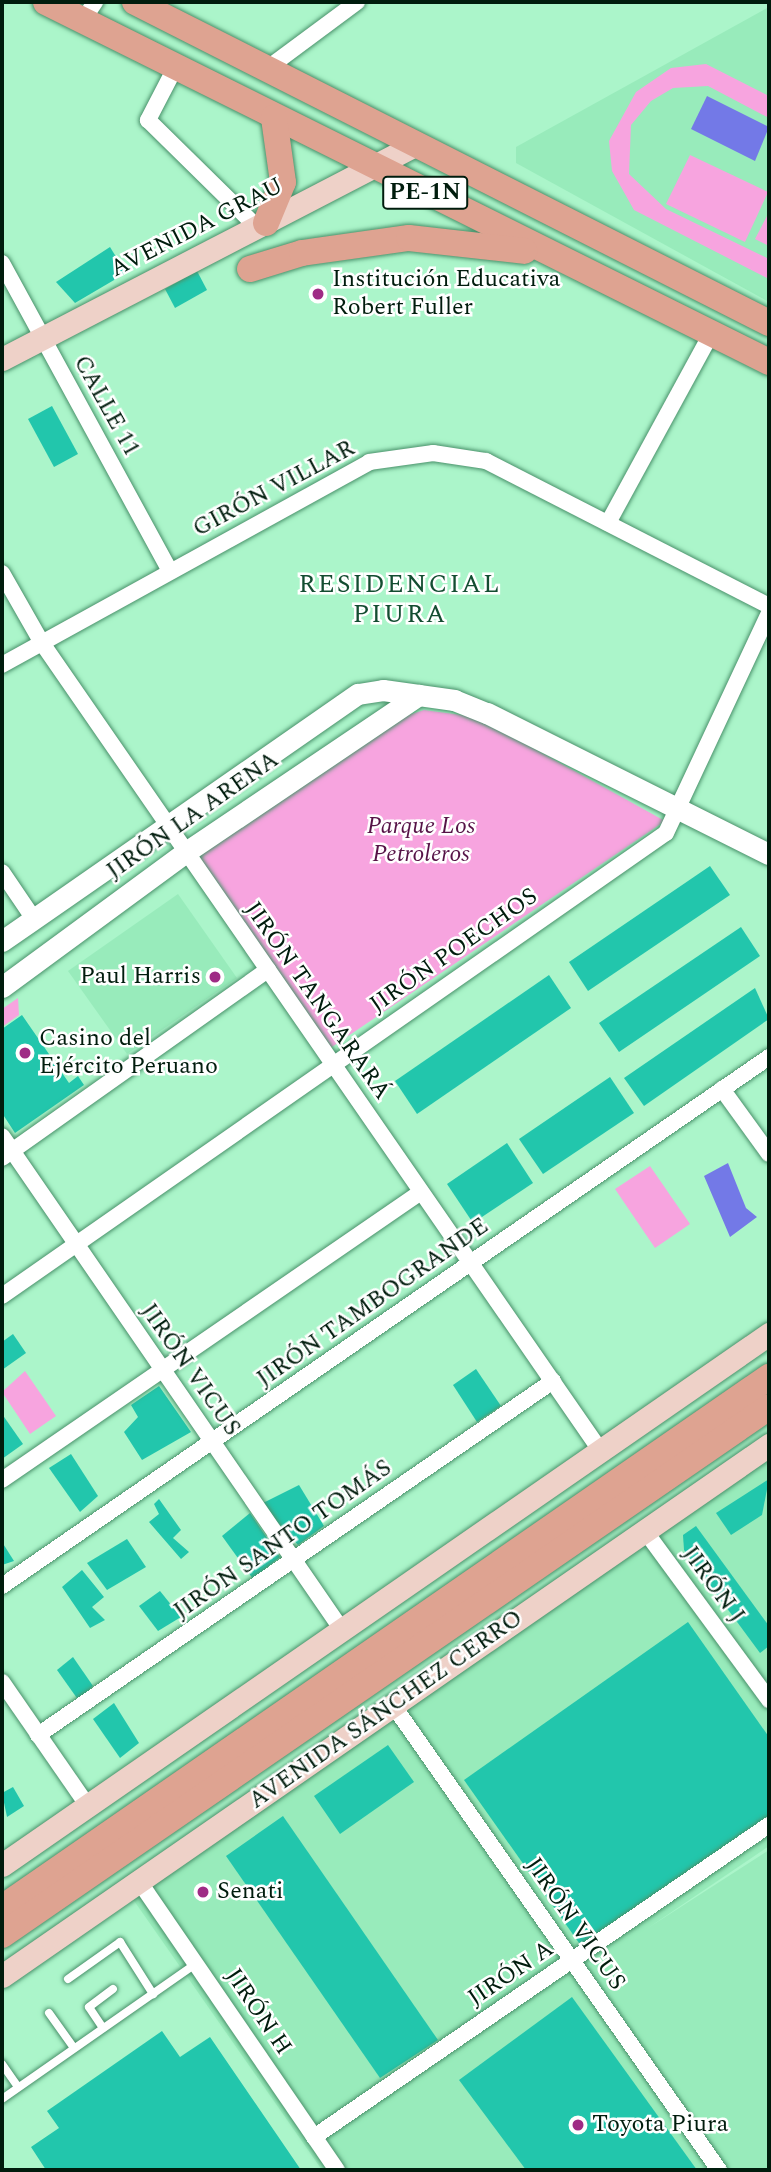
<!DOCTYPE html>
<html>
<head>
<meta charset="utf-8">
<style>
	body { margin:0 }
	#map { position:relative; width:771px; height:2172px; overflow:hidden; background:#abf5ca; font-family:Spectral,serif }
	div>[style] { position:absolute }
	[style*='--x'] { left:calc(var(--x)*1px); top:calc(var(--y)*1px); width:calc(var(--w)*1px); rotate:calc(var(--a)*1deg) }
	.built>* { inset:0; background:#98ebbb }
	.green>* { inset:0; background:#f7a4df }
	.water>* { inset:0; background:#7379e7 }
	.building>* { inset:0; background:#22c6ac }
	.roads { filter:drop-shadow(0 0 2px #49916a) drop-shadow(0 0 2px #49916a) }
	.service>* { height:8px; margin:-4px; padding:0 4px; transform-origin:4px; border-radius:4px; background:#fff }
	.minor>* { height:16px; margin:-8px; padding:0 8px; transform-origin:8px; border-radius:8px; background:#fff }
	.tertiary>* { height:21px; margin:-10.5px; padding:0 10.5px; transform-origin:10.5px; border-radius:10.5px; background:#fff }
	.secondary>* { height:23px; margin:-11.5px; padding:0 11.5px; transform-origin:11.5px; border-radius:11.5px; background:#eed1c8 }
	.primary>* { height:26px; margin:-13px; padding:0 13px; transform-origin:13px; border-radius:13px; background:#dea391 }
	.dots>* { width:19px; height:19px; translate:-50% -50%; box-sizing:border-box; border:4px solid #fff; border-radius:50% }
	span { translate:-50% -50%; white-space:nowrap; text-align:center; line-height:1.15; -webkit-text-stroke:5px #fff; paint-order:stroke }
	.shield-label span { padding:2px 5px; background:#fff; border:2px solid; border-radius:5px; -webkit-text-stroke-width:0 }
	.shield-label { font-size:23px; color:#001c0d; font-weight:700 }
	.street-label { font-size:24px; color:#001c0d }
	.poi-label { font-size:24px; color:#001c0d }
	.left { translate:0 -50%; text-align:left }
	.right { translate:-100% -50%; text-align:right }
	.park-label { font-size:24px; color:#561347; font-style:italic }
	.neighbourhood-label { font-size:26px; color:#134d31; letter-spacing:2px }
	.frame { position:absolute; inset:0; border:4px solid #001c0d; pointer-events:none }
</style>
</head>
<body>
<div id="map">
	<div class="built">
		<i style="clip-path:polygon(769px 7px,769px 302px,516px 163px,516px 147px)"></i>
		<i style="clip-path:polygon(178px 894px,237px 978px,127px 1054px,68px 971px)"></i>
		<i style="clip-path:polygon(769px 1456px,769px 1846px,648px 1928px,769px 1850px,769px 2170px,322px 2170px,130px 1895px)"></i>
	</div>
	<div class="green">
		<i style="clip-path:polygon(706px 64px,769px 96px,769px 118px,708px 86px,673px 88px,651px 101px,631px 125px,629px 174px,666px 209px,769px 259px,769px 279px,634px 210px,612px 171px,609px 141px,636px 92px,671px 68px)"></i>
		<i style="clip-path:polygon(690px 155px,768px 192px,745px 242px,666px 204px)"></i>
		<i style="clip-path:polygon(769px 212px,769px 246px,755px 239px)"></i>
		<i style="clip-path:polygon(424px 710px,477px 717px,665px 821px,329px 1049px,195px 851px,374px 726px)"></i>
		<i style="clip-path:polygon(18px 998px,19px 1015px,2px 1027px,2px 1009px)"></i>
		<i style="clip-path:polygon(650px 1166px,690px 1224px,655px 1248px,615px 1189px)"></i>
		<i style="clip-path:polygon(25px 1371px,56px 1416px,30px 1434px,2px 1392px)"></i>
	</div>
	<div class="water">
		<i style="clip-path:polygon(707px 96px,769px 127px,755px 161px,691px 129px)"></i>
		<i style="clip-path:polygon(728px 1163px,746px 1208px,757px 1217px,730px 1237px,704px 1176px)"></i>
	</div>
	<div class="building">
		<i style="clip-path:polygon(110px 247px,126px 273px,75px 303px,56px 282px)"></i>
		<i style="clip-path:polygon(197px 271px,207px 290px,175px 308px,165px 289px)"></i>
		<i style="clip-path:polygon(52px 406px,78px 454px,54px 467px,28px 419px)"></i>
		<i style="clip-path:polygon(710px 866px,730px 895px,588px 991px,569px 962px)"></i>
		<i style="clip-path:polygon(741px 927px,760px 956px,619px 1052px,599px 1023px)"></i>
		<i style="clip-path:polygon(549px 975px,571px 1008px,417px 1114px,395px 1081px)"></i>
		<i style="clip-path:polygon(755px 988px,769px 1019px,644px 1106px,624px 1078px)"></i>
		<i style="clip-path:polygon(22px 1015px,69px 1083px,78px 1076px,84px 1085px,15px 1133px,2px 1113px,2px 1029px)"></i>
		<i style="clip-path:polygon(610px 1077px,634px 1113px,543px 1174px,519px 1139px)"></i>
		<i style="clip-path:polygon(507px 1143px,533px 1183px,473px 1223px,447px 1184px)"></i>
		<i style="clip-path:polygon(13px 1334px,26px 1353px,2px 1370px,2px 1342px)"></i>
		<i style="clip-path:polygon(476px 1369px,501px 1406px,477px 1422px,453px 1385px)"></i>
		<i style="clip-path:polygon(159px 1386px,191px 1432px,142px 1460px,124px 1432px,138px 1417px,131px 1405px)"></i>
		<i style="clip-path:polygon(2px 1414px,23px 1444px,2px 1459px)"></i>
		<i style="clip-path:polygon(71px 1454px,98px 1496px,80px 1512px,49px 1468px)"></i>
		<i style="clip-path:polygon(769px 1479px,762px 1515px,731px 1535px,716px 1513px)"></i>
		<i style="clip-path:polygon(299px 1485px,324px 1526px,298px 1545px,261px 1504px)"></i>
		<i style="clip-path:polygon(159px 1499px,181px 1530px,173px 1538px,189px 1552px,181px 1559px,149px 1522px,159px 1514px,154px 1504px)"></i>
		<i style="clip-path:polygon(250px 1513px,280px 1557px,253px 1579px,222px 1536px)"></i>
		<i style="clip-path:polygon(696px 1526px,769px 1626px,769px 1646px,760px 1653px,684px 1550px,683px 1535px)"></i>
		<i style="clip-path:polygon(127px 1539px,146px 1567px,107px 1590px,87px 1563px)"></i>
		<i style="clip-path:polygon(2px 1542px,14px 1561px,2px 1565px)"></i>
		<i style="clip-path:polygon(82px 1570px,104px 1597px,92px 1607px,105px 1620px,90px 1628px,62px 1587px)"></i>
		<i style="clip-path:polygon(160px 1591px,181px 1617px,158px 1631px,139px 1606px)"></i>
		<i style="clip-path:polygon(688px 1622px,769px 1737px,769px 1818px,584px 1950px,464px 1780px)"></i>
		<i style="clip-path:polygon(73px 1657px,93px 1686px,79px 1701px,57px 1670px)"></i>
		<i style="clip-path:polygon(114px 1703px,139px 1743px,120px 1758px,93px 1719px)"></i>
		<i style="clip-path:polygon(388px 1745px,414px 1782px,340px 1834px,314px 1796px)"></i>
		<i style="clip-path:polygon(13px 1787px,24px 1806px,7px 1817px,2px 1793px)"></i>
		<i style="clip-path:polygon(283px 1816px,438px 2040px,380px 2078px,226px 1856px)"></i>
		<i style="clip-path:polygon(572px 1997px,697px 2170px,526px 2170px,459px 2080px)"></i>
		<i style="clip-path:polygon(162px 2031px,180px 2057px,210px 2037px,301px 2170px,46px 2170px,31px 2147px,59px 2128px,47px 2111px)"></i>
	</div>
	<div class="roads">
		<div class="service">
			<i style="--x:68;--y:1979;--w:64;--a:-35.4"></i>
			<i style="--x:120;--y:1942;--w:62;--a:57.6"></i>
			<i style="--x:49;--y:2013;--w:43;--a:54.5"></i>
			<i style="--x:103;--y:2028;--w:25;--a:-124"></i>
			<i style="--x:89;--y:2007;--w:30;--a:-37"></i>
			<i style="--x:2;--y:2064;--w:28;--a:55"></i>
			<i style="--x:2;--y:2099;--w:238;--a:-34.9"></i>
		</div>
		<div class="minor">
			<i style="--x:83;--y:20;--w:22;--a:-56"></i>
			<i style="--x:175;--y:68;--w:59;--a:117.4"></i>
			<i style="--x:148;--y:120;--w:154;--a:44.5"></i>
			<i style="--x:268;--y:68;--w:111;--a:-36.6"></i>
			<i style="--x:2;--y:263;--w:351;--a:61.4"></i>
			<i style="--x:608;--y:523;--w:217;--a:-61.4"></i>
			<i style="--x:2;--y:573;--w:81;--a:60.3"></i>
			<i style="--x:42;--y:643;--w:981;--a:55.34"></i>
			<i style="--x:2;--y:665;--w:419;--a:-28.9"></i>
			<i style="--x:369;--y:462;--w:65;--a:-8"></i>
			<i style="--x:433;--y:453;--w:54;--a:8.6"></i>
			<i style="--x:486;--y:461;--w:318;--a:27.1"></i>
			<i style="--x:2;--y:872;--w:57;--a:55.8"></i>
			<i style="--x:722;--y:1089;--w:80;--a:54.1"></i>
			<i style="--x:2;--y:1136;--w:600;--a:55.46"></i>
			<i style="--x:2;--y:1158;--w:326;--a:-35.3"></i>
			<i style="--x:2;--y:1296;--w:809;--a:-34.89"></i>
			<i style="--x:666;--y:833;--w:243;--a:-64.9"></i>
			<i style="--x:2;--y:1480;--w:508;--a:-34.5"></i>
			<i style="--x:645;--y:1531;--w:210;--a:53.7"></i>
			<i style="--x:2;--y:1586;--w:932;--a:-34.59"></i>
			<i style="--x:2;--y:1682;--w:151;--a:55.3"></i>
			<i style="--x:393;--y:1705;--w:568;--a:54.97"></i>
			<i style="--x:38;--y:1735;--w:625;--a:-34.5"></i>
			<i style="--x:139;--y:1881;--w:350;--a:55.6"></i>
			<i style="--x:314;--y:2137;--w:552;--a:-34.44"></i>
		</div>
		<div class="tertiary">
			<i style="--x:2;--y:941;--w:433;--a:-34.8"></i>
			<i style="--x:358;--y:694;--w:25;--a:-9"></i>
			<i style="--x:383;--y:690;--w:72;--a:8"></i>
			<i style="--x:454;--y:700;--w:35;--a:22"></i>
			<i style="--x:487;--y:713;--w:315;--a:26.6"></i>
			<i style="--x:2;--y:987;--w:228;--a:-36.3"></i>
			<i style="--x:186;--y:852;--w:281;--a:-34"></i>
		</div>
		<div class="secondary">
			<i style="--x:2;--y:359;--w:466;--a:-27.4"></i>
			<i style="--x:2;--y:1865;--w:933;--a:-34.7"></i>
			<i style="--x:2;--y:1976;--w:933;--a:-34.7"></i>
		</div>
		<div class="primary">
			<i style="--x:46;--y:2;--w:808;--a:26.47"></i>
			<i style="--x:135;--y:2;--w:711;--a:26.85"></i>
			<i style="--x:266;--y:223;--w:44;--a:-67.5"></i>
			<i style="--x:283;--y:182;--w:65;--a:-98"></i>
			<i style="--x:250;--y:269;--w:54;--a:-17.1"></i>
			<i style="--x:302;--y:253;--w:108;--a:-8"></i>
			<i style="--x:409;--y:238;--w:116;--a:6.4"></i>
			<i style="--x:2;--y:1908;--w:933;--a:-34.7"></i>
			<i style="--x:2;--y:1935;--w:931;--a:-34.54"></i>
		</div>
	</div>
	<div class="dots">
		<i style="left:318px;top:294px;background:#9f2b85"></i>
		<i style="left:215px;top:977px;background:#9f2b85"></i>
		<i style="left:25px;top:1053px;background:#9f2b85"></i>
		<i style="left:203px;top:1892px;background:#9f2b85"></i>
		<i style="left:578px;top:2125px;background:#9f2b85"></i>
	</div>
	<div class="shield-label">
		<span style="left:425px;top:193px">PE-1N</span>
	</div>
	<div class="street-label">
		<span style="left:197px;top:228px;rotate:-27deg">AVENIDA GRAU</span>
		<span style="left:106px;top:406px;rotate:61deg">CALLE 11</span>
		<span style="left:274px;top:489px;rotate:-28deg">GIRÓN VILLAR</span>
		<span style="left:193px;top:816px;rotate:-35deg">JIRÓN LA ARENA</span>
		<span style="left:454px;top:951px;rotate:-35deg">JIRÓN POECHOS</span>
		<span style="left:317px;top:1001px;rotate:55deg">JIRÓN TANGARARÁ</span>
		<span style="left:373px;top:1303px;rotate:-35deg">JIRÓN TAMBOGRANDE</span>
		<span style="left:190px;top:1370px;rotate:55deg">JIRÓN VICUS</span>
		<span style="left:283px;top:1540px;rotate:-35deg">JIRÓN SANTO TOMÁS</span>
		<span style="left:713px;top:1585px;rotate:54deg">JIRÓN J</span>
		<span style="left:386px;top:1710px;rotate:-35deg">AVENIDA SÁNCHEZ CERRO</span>
		<span style="left:575px;top:1924px;rotate:55deg">JIRÓN VICUS</span>
		<span style="left:511px;top:1974px;rotate:-34deg">JIRÓN A</span>
		<span style="left:258px;top:2012px;rotate:56deg">JIRÓN H</span>
	</div>
	<div class="poi-label">
		<span class="left" style="left:332px;top:294px">Institución Educativa<br>Robert Fuller</span>
		<span class="right" style="left:201px;top:977px">Paul Harris</span>
		<span class="left" style="left:39px;top:1053px">Casino del<br>Ejército Peruano</span>
		<span class="left" style="left:217px;top:1892px">Senati</span>
		<span class="left" style="left:592px;top:2125px">Toyota Piura</span>
	</div>
	<div class="park-label">
		<span style="left:421px;top:841px">Parque Los<br>Petroleros</span>
	</div>
	<div class="neighbourhood-label">
		<span style="left:400px;top:600px">RESIDENCIAL<br>PIURA</span>
	</div>
	<div class="frame"></div>
</div>
</body>
</html>
